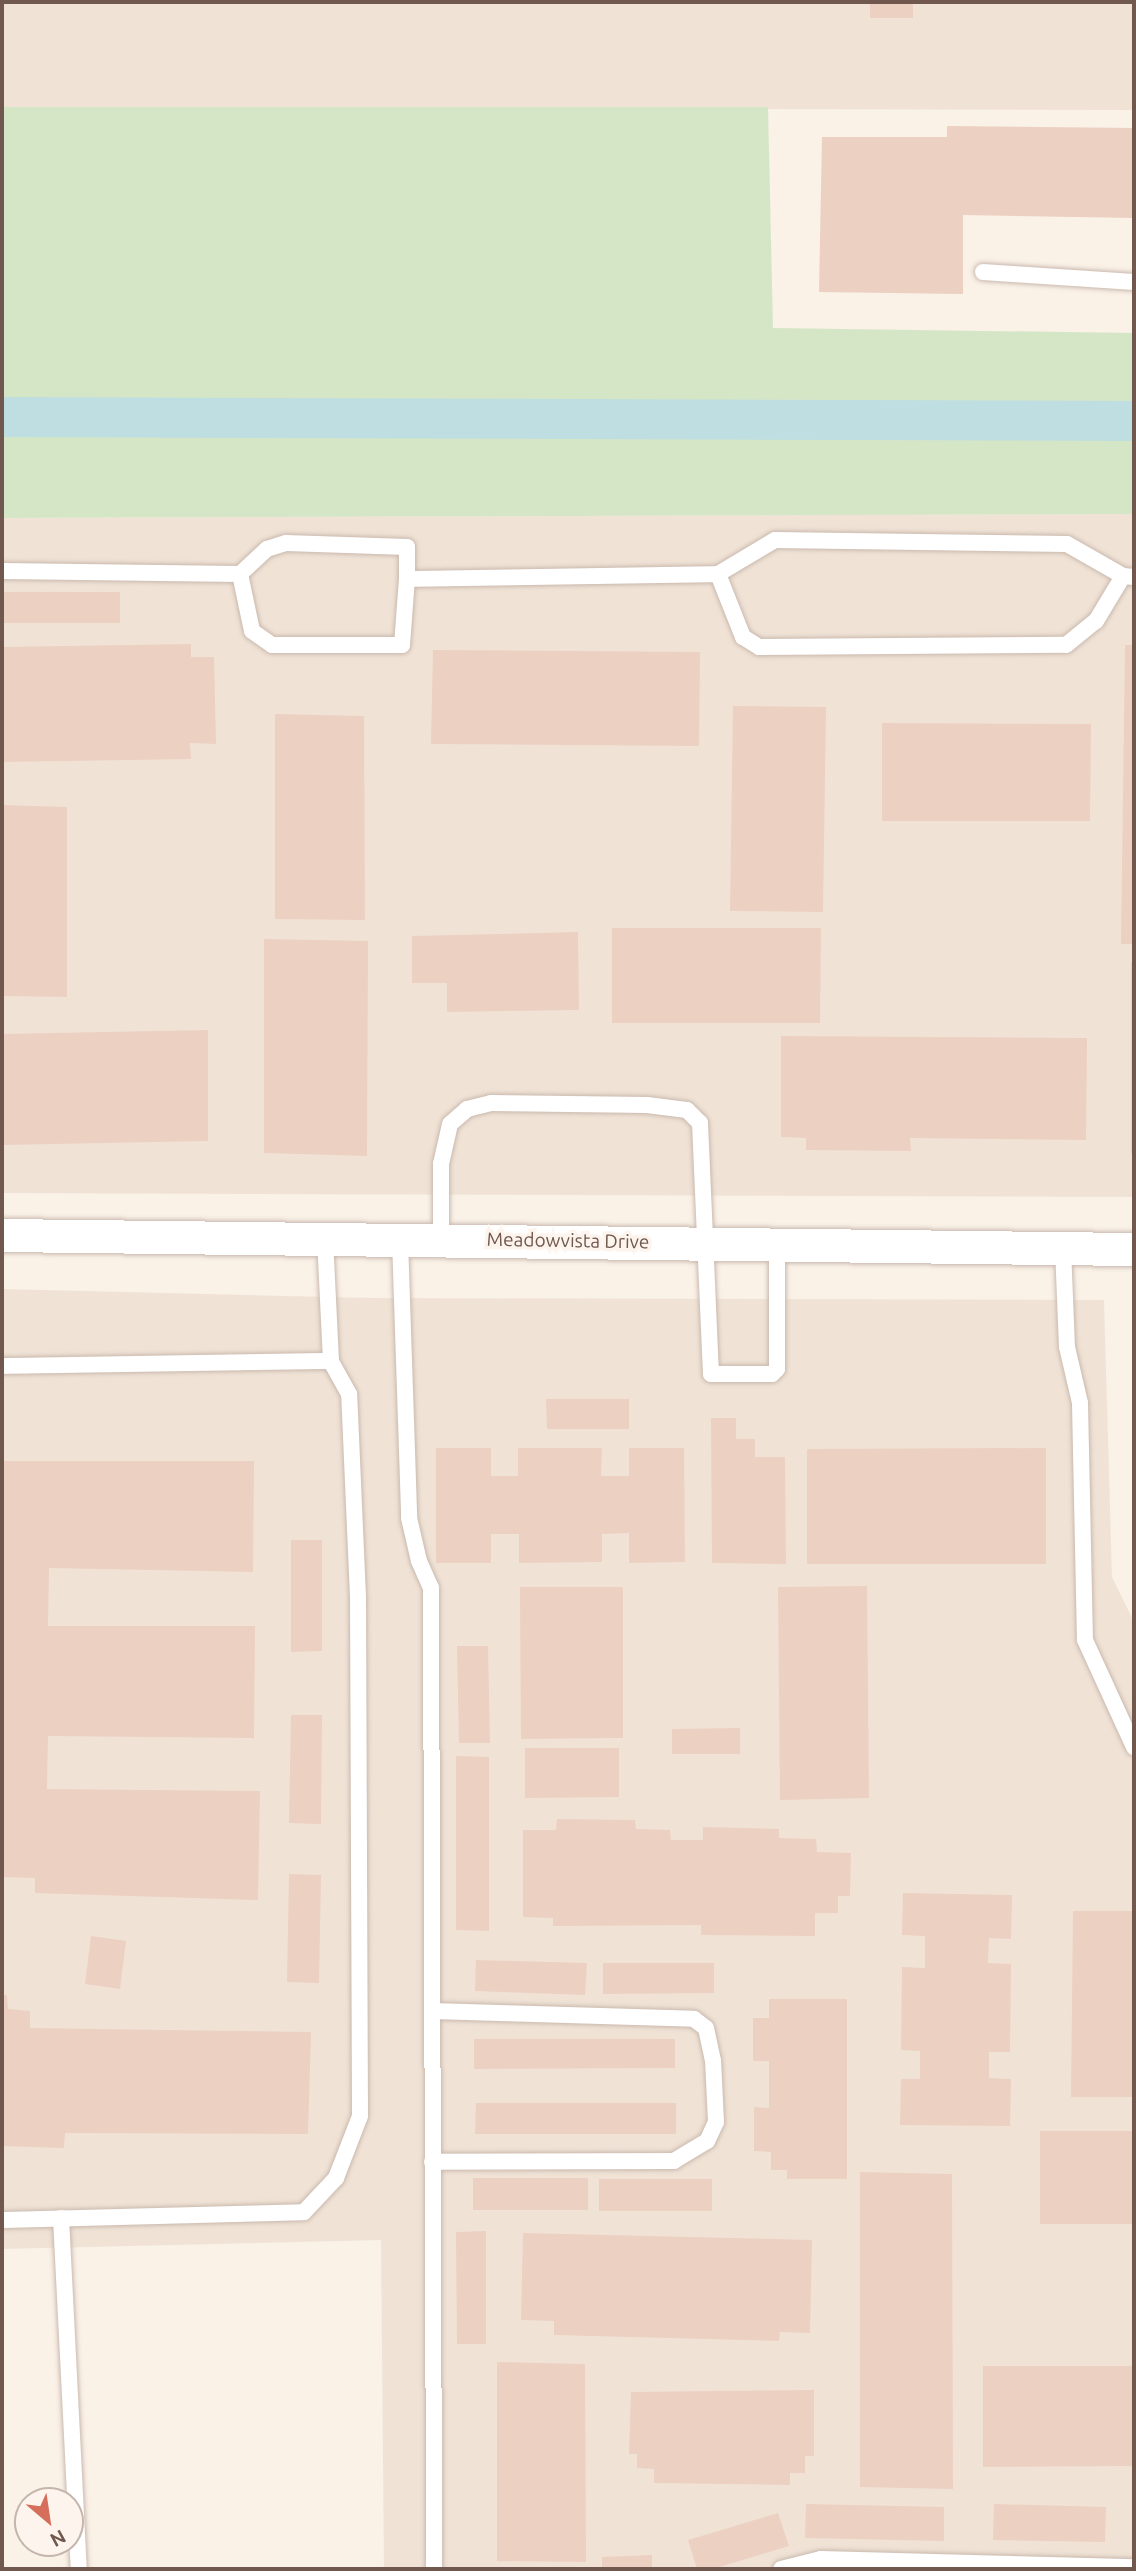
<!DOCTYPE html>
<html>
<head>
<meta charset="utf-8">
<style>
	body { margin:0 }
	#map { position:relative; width:1136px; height:2571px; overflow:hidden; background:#faf1e7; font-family:Ubuntu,sans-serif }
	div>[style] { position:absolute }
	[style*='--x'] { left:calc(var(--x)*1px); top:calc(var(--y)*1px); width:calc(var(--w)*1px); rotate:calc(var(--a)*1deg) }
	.residential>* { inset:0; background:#f0e3d6 }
	.green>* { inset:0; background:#d5e6c7 }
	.canal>* { height:40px; margin:-20px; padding:0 20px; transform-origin:20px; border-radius:20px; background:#bedee1 }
	.building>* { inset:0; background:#ecd0c2 }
	.roads { filter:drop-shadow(0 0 2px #cab9ae) drop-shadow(0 0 2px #cab9ae) }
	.service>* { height:16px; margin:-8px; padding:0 8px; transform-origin:8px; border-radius:8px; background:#fff }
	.minor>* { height:33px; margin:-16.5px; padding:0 16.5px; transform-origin:16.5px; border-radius:16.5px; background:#fff }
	span { translate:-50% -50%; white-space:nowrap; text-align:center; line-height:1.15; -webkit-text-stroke:7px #fdf5ed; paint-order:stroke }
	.street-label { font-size:19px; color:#70584e }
	.frame { position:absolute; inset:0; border:4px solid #70584e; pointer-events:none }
	.north { position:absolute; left:14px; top:2487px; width:70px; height:70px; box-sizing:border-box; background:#fdf5ed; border:2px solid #c5b6ad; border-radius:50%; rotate:151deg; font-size:19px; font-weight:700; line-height:28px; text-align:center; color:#70584e }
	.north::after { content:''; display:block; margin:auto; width:24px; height:32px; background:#d56e5b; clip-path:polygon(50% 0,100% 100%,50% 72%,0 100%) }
</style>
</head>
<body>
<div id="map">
	<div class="residential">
		<i style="clip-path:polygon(2px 2px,1134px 2px,1134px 110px,2px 107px)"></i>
		<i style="clip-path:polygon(1134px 514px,1134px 1197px,2px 1193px,2px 518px)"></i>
		<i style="clip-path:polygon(2px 1289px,372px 1298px,1104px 1300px,1112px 1577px,1134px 1622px,1134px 2569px,384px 2569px,381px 2240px,2px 2249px)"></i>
	</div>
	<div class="green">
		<i style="clip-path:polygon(2px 107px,768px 107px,773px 328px,1134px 333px,1134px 514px,2px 518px)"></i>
	</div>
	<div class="canal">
		<i style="--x:2;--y:417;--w:1132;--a:0.2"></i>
	</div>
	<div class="building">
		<i style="clip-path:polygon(870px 2px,913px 2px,913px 18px,870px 18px)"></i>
		<i style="clip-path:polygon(947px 126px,1134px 128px,1134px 218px,963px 215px,963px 294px,819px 292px,822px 137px,947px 137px)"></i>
		<i style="clip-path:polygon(2px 592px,120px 592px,120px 623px,2px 623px)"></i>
		<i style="clip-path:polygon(191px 644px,191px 657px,214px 657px,216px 744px,190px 743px,191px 759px,2px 762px,2px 647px)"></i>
		<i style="clip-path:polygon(1125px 645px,1134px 645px,1134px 944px,1121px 944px)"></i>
		<i style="clip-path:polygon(433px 650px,700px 652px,699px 746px,431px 744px)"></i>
		<i style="clip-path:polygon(733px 706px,826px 707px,823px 912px,730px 911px)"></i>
		<i style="clip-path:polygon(275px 714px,364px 716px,365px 920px,275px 919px)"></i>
		<i style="clip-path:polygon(882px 723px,1091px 724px,1090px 821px,882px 821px)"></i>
		<i style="clip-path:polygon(2px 805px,67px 807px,67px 997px,2px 996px)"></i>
		<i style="clip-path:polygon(612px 928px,821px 928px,820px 1023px,612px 1023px)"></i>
		<i style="clip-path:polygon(578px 932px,579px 1010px,447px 1012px,447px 983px,412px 983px,412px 936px)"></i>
		<i style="clip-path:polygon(264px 939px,368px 941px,367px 1156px,264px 1153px)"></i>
		<i style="clip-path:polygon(1131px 962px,1134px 962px,1134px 1153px,1131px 1153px)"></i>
		<i style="clip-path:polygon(208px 1030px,208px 1141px,2px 1145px,2px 1034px)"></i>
		<i style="clip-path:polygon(781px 1036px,1087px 1038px,1086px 1140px,910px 1138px,911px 1151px,806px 1150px,806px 1138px,781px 1137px)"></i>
		<i style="clip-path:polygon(546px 1399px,629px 1399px,629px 1429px,547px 1429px)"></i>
		<i style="clip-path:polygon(711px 1418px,736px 1418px,736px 1439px,755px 1439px,755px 1457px,785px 1457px,786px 1564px,712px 1563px)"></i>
		<i style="clip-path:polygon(436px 1448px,491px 1448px,491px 1476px,518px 1476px,518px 1448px,602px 1448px,601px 1476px,629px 1476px,629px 1448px,684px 1448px,685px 1562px,629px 1563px,629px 1533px,602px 1534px,602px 1562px,519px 1563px,519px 1534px,491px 1534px,491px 1563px,436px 1563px)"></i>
		<i style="clip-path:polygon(1046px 1448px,1046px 1564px,807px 1564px,807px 1449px)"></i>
		<i style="clip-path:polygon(2px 1461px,254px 1461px,253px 1572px,49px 1568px,48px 1626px,255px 1626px,254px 1738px,48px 1736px,47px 1789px,260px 1791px,258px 1900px,35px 1893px,35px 1878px,2px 1877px)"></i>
		<i style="clip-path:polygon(291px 1540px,322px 1540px,322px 1651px,291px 1652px)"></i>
		<i style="clip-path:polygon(867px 1586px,869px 1798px,780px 1800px,778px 1587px)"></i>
		<i style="clip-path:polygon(520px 1587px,623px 1587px,623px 1738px,521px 1739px)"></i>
		<i style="clip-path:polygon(457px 1646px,488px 1646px,490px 1743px,459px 1743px)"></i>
		<i style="clip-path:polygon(291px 1715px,322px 1715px,321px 1824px,289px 1823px)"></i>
		<i style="clip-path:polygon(740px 1728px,740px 1754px,672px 1754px,672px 1729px)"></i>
		<i style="clip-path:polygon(525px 1748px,619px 1748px,619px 1797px,525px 1798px)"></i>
		<i style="clip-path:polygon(456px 1756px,489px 1757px,489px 1931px,456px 1930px)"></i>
		<i style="clip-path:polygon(557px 1819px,635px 1820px,636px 1829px,670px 1830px,671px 1840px,703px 1840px,703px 1827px,779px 1829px,779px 1838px,816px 1839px,817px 1852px,851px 1853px,850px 1896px,838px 1896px,838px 1913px,815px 1913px,815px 1936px,701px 1935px,701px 1925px,553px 1926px,553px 1918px,523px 1917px,523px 1830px,556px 1830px)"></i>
		<i style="clip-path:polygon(289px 1874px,321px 1875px,319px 1983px,287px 1982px)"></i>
		<i style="clip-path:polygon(903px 1893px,1012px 1895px,1011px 1939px,989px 1938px,988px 1963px,1011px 1964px,1010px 2052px,989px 2052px,989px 2078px,1011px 2079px,1010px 2126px,900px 2125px,901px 2079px,920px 2079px,920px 2051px,901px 2050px,902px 1967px,925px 1968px,925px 1936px,902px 1935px)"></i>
		<i style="clip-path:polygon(1073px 1911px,1134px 1911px,1134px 2097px,1071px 2097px)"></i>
		<i style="clip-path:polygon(91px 1936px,126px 1941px,120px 1989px,85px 1984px)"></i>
		<i style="clip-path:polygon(476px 1960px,587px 1963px,585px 1995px,475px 1991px)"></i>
		<i style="clip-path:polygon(603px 1963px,714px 1963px,714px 1993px,603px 1994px)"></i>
		<i style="clip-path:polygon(2px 1995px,7px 1995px,8px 2009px,30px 2011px,30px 2028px,311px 2032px,308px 2134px,65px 2133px,64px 2148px,2px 2146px)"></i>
		<i style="clip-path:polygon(769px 1999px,847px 1999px,847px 2179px,787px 2179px,787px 2170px,771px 2170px,771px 2152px,754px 2151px,754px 2107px,769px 2108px,769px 2061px,753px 2061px,753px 2018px,769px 2018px)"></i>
		<i style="clip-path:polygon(474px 2039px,675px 2039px,675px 2068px,474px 2069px)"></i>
		<i style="clip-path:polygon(476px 2103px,676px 2103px,676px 2134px,475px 2134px)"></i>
		<i style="clip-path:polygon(1040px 2131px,1134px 2131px,1134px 2224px,1040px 2224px)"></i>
		<i style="clip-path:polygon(860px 2172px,952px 2174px,953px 2489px,860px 2487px)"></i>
		<i style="clip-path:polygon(473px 2178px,588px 2178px,588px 2210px,473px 2210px)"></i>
		<i style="clip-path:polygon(599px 2179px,712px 2179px,712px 2211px,599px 2211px)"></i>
		<i style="clip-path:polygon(486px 2231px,486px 2344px,457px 2344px,456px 2232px)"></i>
		<i style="clip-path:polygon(523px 2233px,812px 2240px,810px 2333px,780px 2332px,779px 2341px,554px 2335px,554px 2321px,521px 2320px)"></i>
		<i style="clip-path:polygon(497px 2362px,585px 2364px,586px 2562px,497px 2561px)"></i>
		<i style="clip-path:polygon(983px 2366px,1134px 2366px,1134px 2466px,983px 2467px)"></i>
		<i style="clip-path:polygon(814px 2390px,814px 2456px,805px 2456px,805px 2473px,790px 2473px,790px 2485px,654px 2483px,654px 2469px,637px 2468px,637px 2454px,629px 2454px,631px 2392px)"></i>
		<i style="clip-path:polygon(806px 2504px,944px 2507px,944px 2541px,805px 2538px)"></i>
		<i style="clip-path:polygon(994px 2504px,1106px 2507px,1105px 2542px,993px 2540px)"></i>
		<i style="clip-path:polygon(778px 2513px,789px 2546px,713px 2569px,697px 2569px,688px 2540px)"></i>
		<i style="clip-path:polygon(652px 2555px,652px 2569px,602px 2569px,602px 2557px)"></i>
	</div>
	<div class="roads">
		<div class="service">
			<i style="--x:983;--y:272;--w:151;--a:3.8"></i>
			<i style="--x:2;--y:571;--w:238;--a:0.7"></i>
			<i style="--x:240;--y:574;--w:37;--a:-43"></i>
			<i style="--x:267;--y:549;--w:20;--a:-18"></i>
			<i style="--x:286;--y:543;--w:121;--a:1.9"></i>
			<i style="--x:407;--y:547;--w:32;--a:90"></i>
			<i style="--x:407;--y:579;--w:311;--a:-0.9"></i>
			<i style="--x:718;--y:574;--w:66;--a:-30.8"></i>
			<i style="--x:775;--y:540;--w:292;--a:0.8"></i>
			<i style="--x:1067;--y:544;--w:64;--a:29.7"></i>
			<i style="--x:1123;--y:576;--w:11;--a:5"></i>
			<i style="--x:240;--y:574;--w:58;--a:78.1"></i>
			<i style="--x:252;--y:631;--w:24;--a:35"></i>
			<i style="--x:272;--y:645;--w:130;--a:0"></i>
			<i style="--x:402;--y:645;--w:66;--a:-85.7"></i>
			<i style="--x:718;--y:574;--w:68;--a:68.4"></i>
			<i style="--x:743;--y:637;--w:19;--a:32"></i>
			<i style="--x:759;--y:647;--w:307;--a:-0.4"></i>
			<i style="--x:1066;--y:645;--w:38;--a:-39"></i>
			<i style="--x:1096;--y:621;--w:52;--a:-59"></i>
			<i style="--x:400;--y:1240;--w:278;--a:88.1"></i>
			<i style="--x:409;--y:1518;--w:44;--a:76.9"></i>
			<i style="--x:419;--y:1561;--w:30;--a:66"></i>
			<i style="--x:431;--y:1588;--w:981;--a:89.82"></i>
			<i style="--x:441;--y:1240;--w:76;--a:-90"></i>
			<i style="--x:441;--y:1164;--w:41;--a:-77.3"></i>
			<i style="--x:450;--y:1124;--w:23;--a:-41"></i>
			<i style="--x:467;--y:1109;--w:25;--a:-14"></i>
			<i style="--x:491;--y:1103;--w:156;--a:0.7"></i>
			<i style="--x:647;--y:1105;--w:40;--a:7.1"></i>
			<i style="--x:687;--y:1110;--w:18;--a:45"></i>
			<i style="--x:700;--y:1123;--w:251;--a:87.5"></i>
			<i style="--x:711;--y:1374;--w:61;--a:0"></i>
			<i style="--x:772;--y:1374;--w:7;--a:-45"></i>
			<i style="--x:777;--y:1369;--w:125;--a:-90"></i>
			<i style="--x:1063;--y:1248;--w:99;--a:87.7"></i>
			<i style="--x:1067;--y:1347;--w:57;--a:76.9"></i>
			<i style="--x:1080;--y:1403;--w:237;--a:88.8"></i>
			<i style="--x:1085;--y:1640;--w:118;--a:65.4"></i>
			<i style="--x:2;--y:1366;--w:329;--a:-0.9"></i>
			<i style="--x:432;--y:2011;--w:262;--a:1.7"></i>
			<i style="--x:694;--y:2019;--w:15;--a:37"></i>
			<i style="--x:706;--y:2028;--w:33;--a:78"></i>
			<i style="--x:713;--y:2060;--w:62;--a:87.2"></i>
			<i style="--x:716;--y:2122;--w:21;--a:115"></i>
			<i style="--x:707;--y:2141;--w:39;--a:149"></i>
			<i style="--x:674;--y:2161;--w:242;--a:179.8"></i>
			<i style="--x:61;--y:2218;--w:351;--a:87.1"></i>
			<i style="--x:2;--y:2220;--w:302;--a:-1.5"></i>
			<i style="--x:304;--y:2212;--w:47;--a:-46.7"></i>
			<i style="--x:336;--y:2178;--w:66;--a:-68.8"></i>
			<i style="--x:360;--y:2116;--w:519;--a:-90.22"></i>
			<i style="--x:358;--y:1597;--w:203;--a:-92.5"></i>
			<i style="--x:349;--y:1394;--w:38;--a:-119"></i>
			<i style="--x:331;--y:1361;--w:122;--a:-92.8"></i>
			<i style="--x:781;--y:2569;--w:41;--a:-14"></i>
			<i style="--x:821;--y:2559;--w:313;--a:1.5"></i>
		</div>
		<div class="minor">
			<i style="--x:2;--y:1235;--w:1132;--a:0.71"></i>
		</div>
	</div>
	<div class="street-label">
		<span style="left:568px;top:1241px;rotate:1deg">Meadowvista Drive</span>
	</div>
	<div class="frame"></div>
	<div class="north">N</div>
</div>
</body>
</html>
